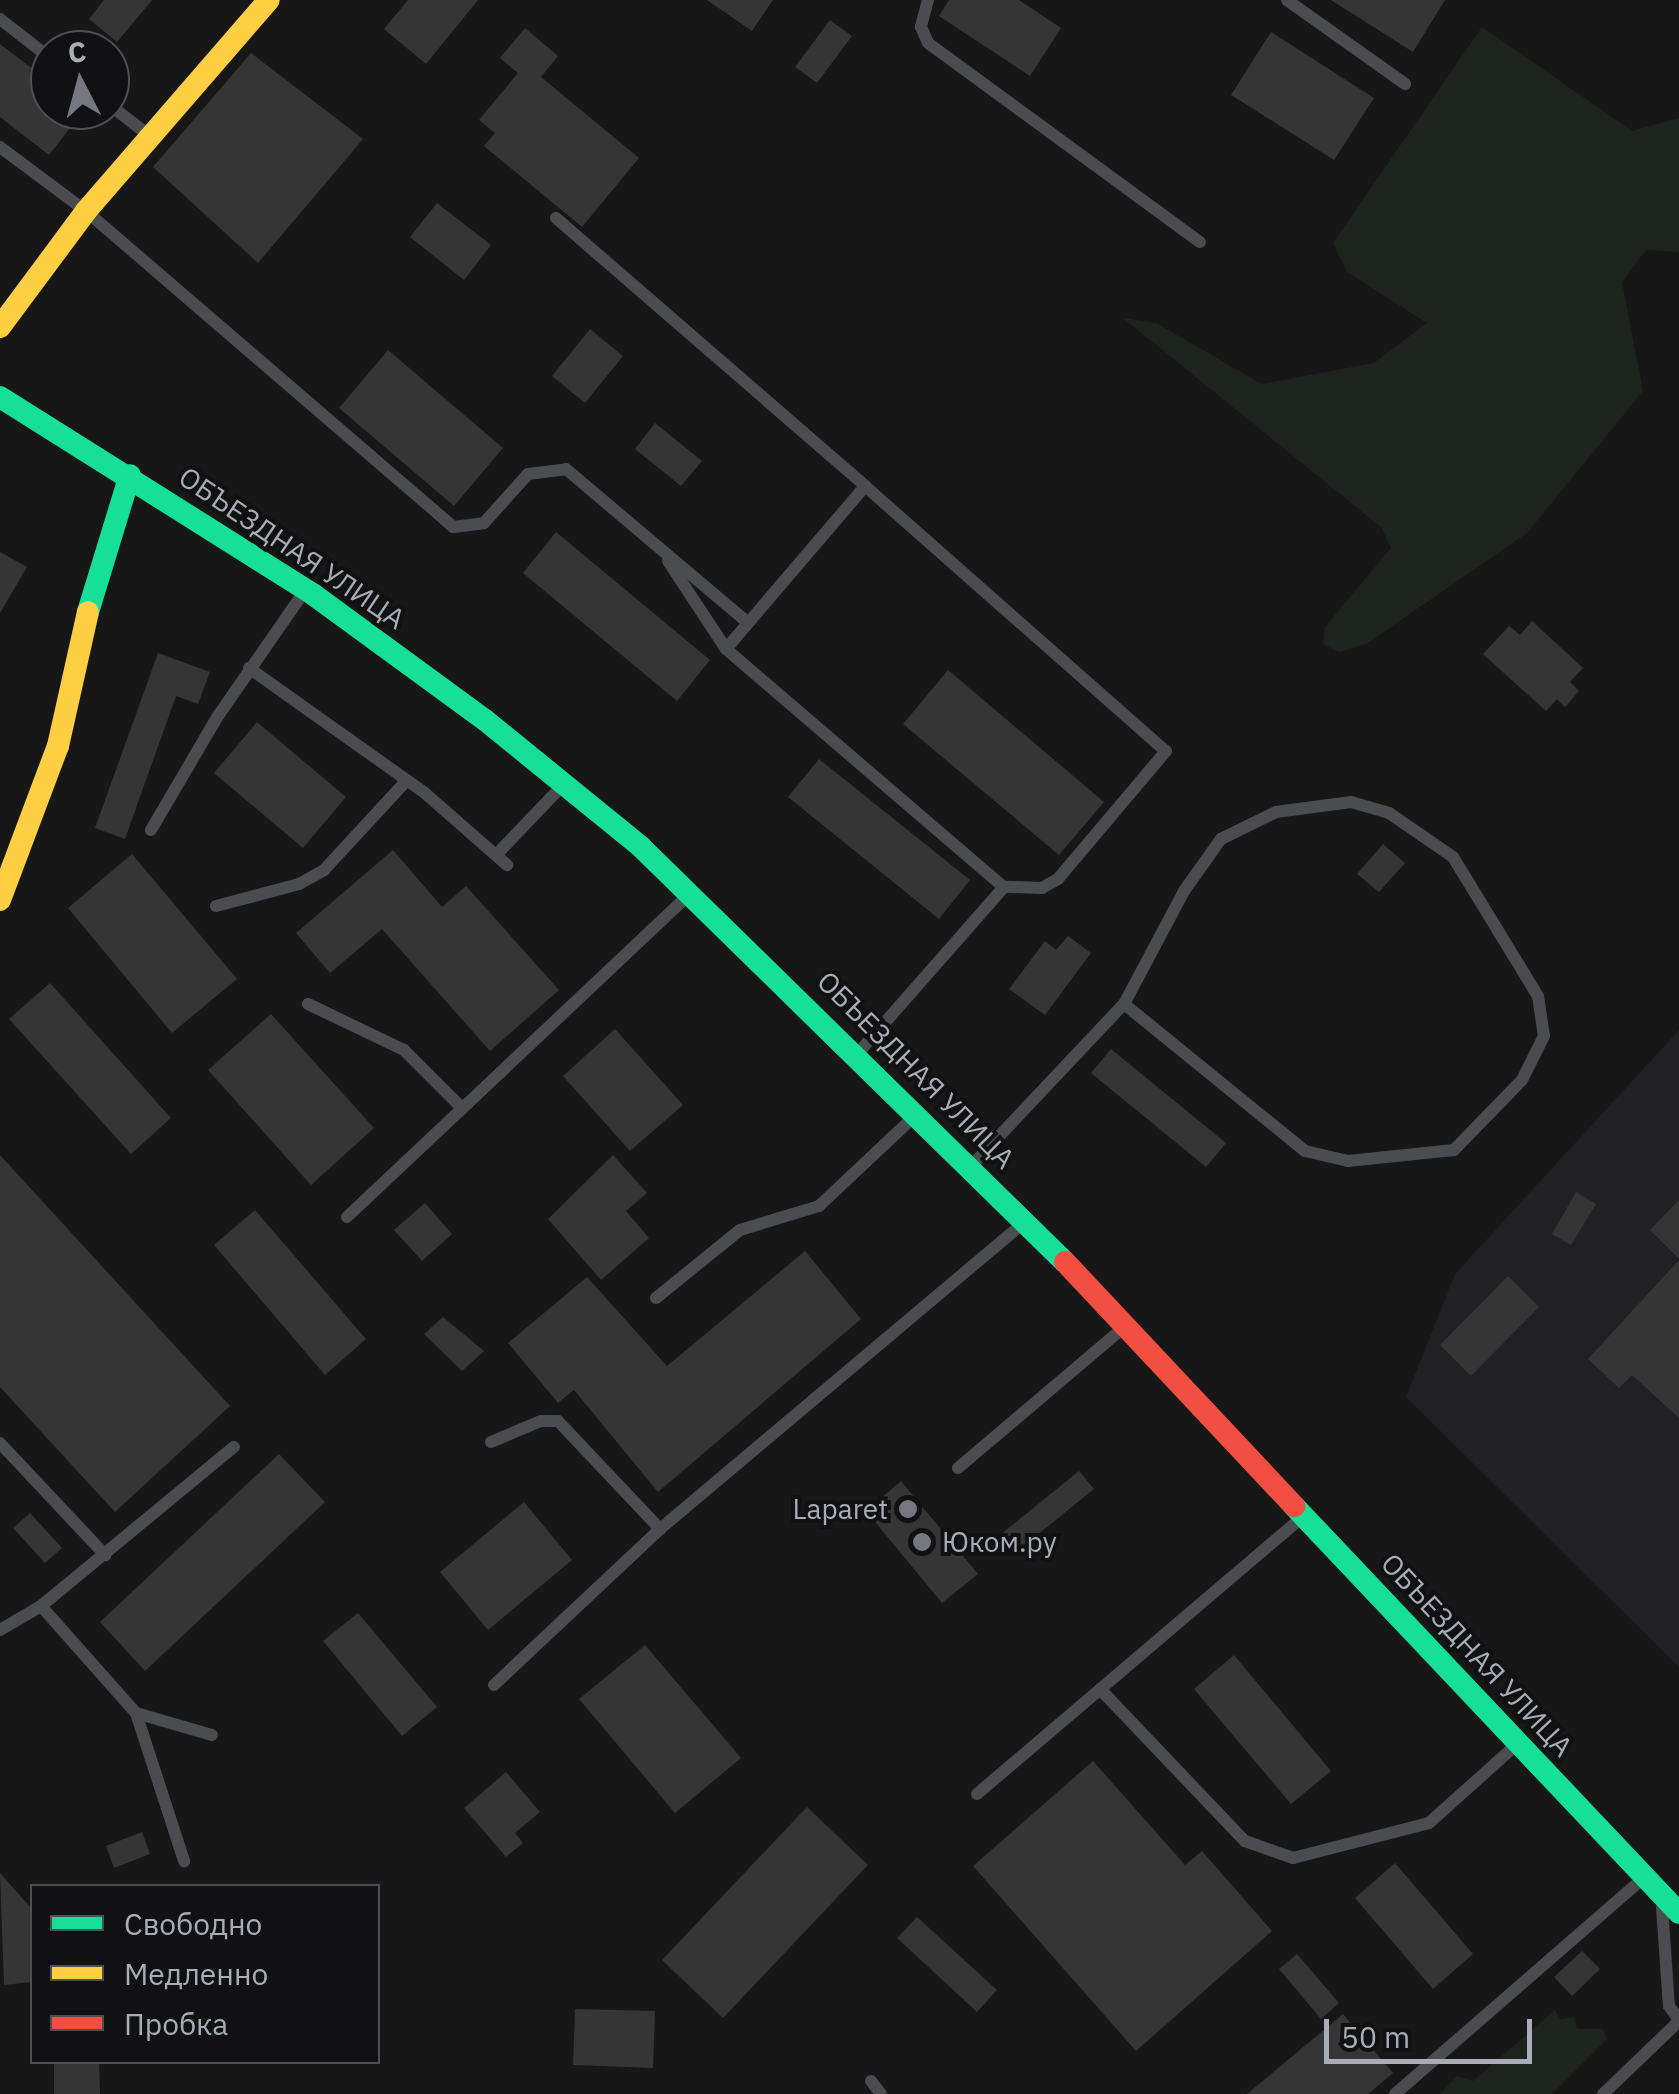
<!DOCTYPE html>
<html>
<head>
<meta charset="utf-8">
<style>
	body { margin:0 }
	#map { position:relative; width:1679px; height:2094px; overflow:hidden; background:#171717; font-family:"IBM Plex Sans",sans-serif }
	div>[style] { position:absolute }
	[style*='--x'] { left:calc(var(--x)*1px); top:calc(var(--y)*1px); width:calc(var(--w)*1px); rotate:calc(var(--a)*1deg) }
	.built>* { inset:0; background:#212123 }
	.green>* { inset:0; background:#1d241e }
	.building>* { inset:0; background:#353536 }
	.lane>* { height:12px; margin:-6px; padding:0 6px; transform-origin:6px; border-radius:6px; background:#4b4c50 }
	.fast>* { height:22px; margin:-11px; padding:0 11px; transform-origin:11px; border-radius:11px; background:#16e098 }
	.slow>* { height:22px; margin:-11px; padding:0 11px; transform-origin:11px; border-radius:11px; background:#ffcf43 }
	.jam>* { height:22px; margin:-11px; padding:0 11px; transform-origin:11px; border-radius:11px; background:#f24e42 }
	.dots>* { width:28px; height:28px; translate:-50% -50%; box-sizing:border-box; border:5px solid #111113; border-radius:50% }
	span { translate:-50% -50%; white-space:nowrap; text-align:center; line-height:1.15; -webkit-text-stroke:8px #111113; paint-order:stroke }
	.street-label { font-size:28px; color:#a8adb8 }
	.poi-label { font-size:28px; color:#a8adb8 }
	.right { translate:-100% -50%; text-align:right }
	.left { translate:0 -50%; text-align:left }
	.legend { position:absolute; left:30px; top:1884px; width:350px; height:180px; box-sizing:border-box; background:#111113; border:2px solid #4d4f55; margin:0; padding:12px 18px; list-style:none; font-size:30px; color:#a8adb8 }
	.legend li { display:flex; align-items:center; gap:20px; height:50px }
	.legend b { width:50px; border:2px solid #4d4f55 }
	.north { position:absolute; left:30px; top:30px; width:100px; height:100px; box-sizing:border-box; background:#111113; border:2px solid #4d4f55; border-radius:50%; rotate:354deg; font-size:28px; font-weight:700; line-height:40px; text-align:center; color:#a8adb8 }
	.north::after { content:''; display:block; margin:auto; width:35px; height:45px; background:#757880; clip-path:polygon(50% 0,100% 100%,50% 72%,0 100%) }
	.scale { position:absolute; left:1324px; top:2019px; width:208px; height:45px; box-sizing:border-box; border:5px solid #a8adb8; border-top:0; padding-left:12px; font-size:30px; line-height:35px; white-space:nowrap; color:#a8adb8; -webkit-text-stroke:8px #111113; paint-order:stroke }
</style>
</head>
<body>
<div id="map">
	<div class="built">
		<i style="clip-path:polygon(1679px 1030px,1679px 1667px,1406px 1397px,1455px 1274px)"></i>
	</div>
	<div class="green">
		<i style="clip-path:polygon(1482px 27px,1632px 131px,1679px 118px,1679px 252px,1646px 250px,1622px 282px,1643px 391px,1527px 533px,1366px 644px,1339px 652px,1323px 644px,1325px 627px,1391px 548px,1382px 528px,1123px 318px,1156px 323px,1262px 384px,1374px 363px,1427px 323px,1347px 272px,1333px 243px)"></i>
		<i style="clip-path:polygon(1555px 2010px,1560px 2019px,1574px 2017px,1577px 2029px,1603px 2029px,1607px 2039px,1552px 2094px,1440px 2094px,1457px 2076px,1473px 2081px)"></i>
	</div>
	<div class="building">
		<i style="clip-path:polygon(104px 0,152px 0,117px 42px,89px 19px)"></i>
		<i style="clip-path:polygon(408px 0,478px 0,426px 64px,384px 29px)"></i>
		<i style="clip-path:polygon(707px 0,773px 0,752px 31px)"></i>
		<i style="clip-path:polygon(949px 0,1019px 0,1061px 28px,1030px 76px,939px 16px)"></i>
		<i style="clip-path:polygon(1331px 0,1445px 0,1413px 52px)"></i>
		<i style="clip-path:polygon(830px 20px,852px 36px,817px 83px,795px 67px)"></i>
		<i style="clip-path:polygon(525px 28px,558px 56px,541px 77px,639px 158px,582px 227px,484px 146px,495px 133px,479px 120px,518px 73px,500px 58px)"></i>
		<i style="clip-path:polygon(1271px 32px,1374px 98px,1334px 160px,1231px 95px)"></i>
		<i style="clip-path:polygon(0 44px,50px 82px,50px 110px,84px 110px,49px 155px,0 117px)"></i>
		<i style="clip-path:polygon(251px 53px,363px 139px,258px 263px,153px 167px)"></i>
		<i style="clip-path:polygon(437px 203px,491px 245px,464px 280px,410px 237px)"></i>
		<i style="clip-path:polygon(590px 329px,623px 356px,585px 403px,552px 376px)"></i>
		<i style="clip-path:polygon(388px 350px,503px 448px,454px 506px,339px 408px)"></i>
		<i style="clip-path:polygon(655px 423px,702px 461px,681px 486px,635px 449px)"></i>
		<i style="clip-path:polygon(556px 532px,710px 660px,677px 701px,523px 573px)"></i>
		<i style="clip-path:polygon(0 552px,27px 567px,0 613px)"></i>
		<i style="clip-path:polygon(1532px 621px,1583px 668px,1570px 682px,1579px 691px,1565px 707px,1557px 699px,1546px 711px,1483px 654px,1509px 626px,1520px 635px)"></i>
		<i style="clip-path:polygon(158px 653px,210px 672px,198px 704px,176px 696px,125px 839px,95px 828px)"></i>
		<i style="clip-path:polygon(948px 670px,1104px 802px,1059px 855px,903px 724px)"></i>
		<i style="clip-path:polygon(257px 722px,346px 797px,303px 848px,214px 773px)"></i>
		<i style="clip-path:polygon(819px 759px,970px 880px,939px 919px,788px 797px)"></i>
		<i style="clip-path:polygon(1383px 844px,1405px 863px,1379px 892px,1357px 874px)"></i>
		<i style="clip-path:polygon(393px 850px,442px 907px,466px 886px,559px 990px,490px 1051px,382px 929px,330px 973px,296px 933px)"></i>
		<i style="clip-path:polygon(132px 854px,237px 979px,172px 1033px,68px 908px)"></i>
		<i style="clip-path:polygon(1068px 936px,1091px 953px,1045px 1015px,1009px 989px,1045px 941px,1056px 950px)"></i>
		<i style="clip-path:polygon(50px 983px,171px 1118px,131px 1154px,9px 1019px)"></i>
		<i style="clip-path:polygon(271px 1014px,374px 1128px,311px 1185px,208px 1070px)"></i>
		<i style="clip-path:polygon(615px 1029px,683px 1105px,630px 1151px,563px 1076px)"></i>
		<i style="clip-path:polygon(1111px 1049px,1226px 1143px,1206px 1167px,1091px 1073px)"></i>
		<i style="clip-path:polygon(0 1155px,230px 1406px,115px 1512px,0 1387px)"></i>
		<i style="clip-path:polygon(613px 1155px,647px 1193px,626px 1211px,649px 1238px,601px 1280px,548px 1219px)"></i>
		<i style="clip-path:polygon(1576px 1192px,1596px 1204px,1571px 1245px,1552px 1234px)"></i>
		<i style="clip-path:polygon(1679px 1200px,1679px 1259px,1650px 1230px)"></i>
		<i style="clip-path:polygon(425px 1203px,452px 1234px,422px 1261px,394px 1230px)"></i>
		<i style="clip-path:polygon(255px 1210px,366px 1339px,325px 1375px,214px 1245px)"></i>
		<i style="clip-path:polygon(805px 1251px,861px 1319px,658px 1492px,574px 1390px,558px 1403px,508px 1343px,587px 1277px,667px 1366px)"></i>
		<i style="clip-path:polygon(1679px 1260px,1679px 1418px,1632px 1375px,1619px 1388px,1588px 1359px)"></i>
		<i style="clip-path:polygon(1508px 1276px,1539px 1307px,1471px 1376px,1440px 1345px)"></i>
		<i style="clip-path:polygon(443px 1317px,484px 1351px,462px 1371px,424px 1334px)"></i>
		<i style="clip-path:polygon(279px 1454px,325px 1502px,145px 1671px,100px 1622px)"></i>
		<i style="clip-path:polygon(1079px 1471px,1094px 1489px,1015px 1553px,1000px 1535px)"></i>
		<i style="clip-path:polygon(901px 1481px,978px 1574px,942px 1603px,866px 1511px)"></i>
		<i style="clip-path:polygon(524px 1502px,572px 1560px,488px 1630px,440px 1572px)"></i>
		<i style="clip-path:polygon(30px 1513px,62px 1548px,45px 1563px,13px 1528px)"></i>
		<i style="clip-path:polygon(358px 1613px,437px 1707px,402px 1736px,323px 1641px)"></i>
		<i style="clip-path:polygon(645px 1645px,741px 1758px,675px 1813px,579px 1699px)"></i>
		<i style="clip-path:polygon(1234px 1655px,1331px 1771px,1291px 1804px,1194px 1689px)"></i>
		<i style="clip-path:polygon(1093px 1761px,1185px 1865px,1202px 1851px,1272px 1931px,1136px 2051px,973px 1866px)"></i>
		<i style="clip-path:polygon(506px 1772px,540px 1812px,515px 1833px,523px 1843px,506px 1857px,464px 1808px)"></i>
		<i style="clip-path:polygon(807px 1807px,868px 1865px,723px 2018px,662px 1960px)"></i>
		<i style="clip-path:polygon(142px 1832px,150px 1854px,114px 1868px,106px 1846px)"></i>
		<i style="clip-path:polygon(1395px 1863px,1473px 1954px,1433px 1989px,1355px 1898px)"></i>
		<i style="clip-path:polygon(0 1873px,32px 1909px,32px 1982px,4px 1985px)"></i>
		<i style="clip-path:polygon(917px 1917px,997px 1990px,977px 2012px,897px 1938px)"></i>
		<i style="clip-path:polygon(1582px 1951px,1600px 1969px,1572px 1996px,1554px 1977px)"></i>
		<i style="clip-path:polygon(1297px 1954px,1339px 2003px,1321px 2019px,1279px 1969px)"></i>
		<i style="clip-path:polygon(575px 2009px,655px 2011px,653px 2068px,573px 2065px)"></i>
		<i style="clip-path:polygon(1343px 2014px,1393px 2073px,1368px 2094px,1247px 2094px)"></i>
		<i style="clip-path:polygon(54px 2062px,99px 2062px,100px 2094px,54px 2094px)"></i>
	</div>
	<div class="lane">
		<i style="--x:928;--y:0;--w:28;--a:105"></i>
		<i style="--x:921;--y:27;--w:17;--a:66"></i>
		<i style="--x:928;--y:43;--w:337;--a:36.2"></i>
		<i style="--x:1287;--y:0;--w:145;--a:35.4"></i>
		<i style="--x:0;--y:19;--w:63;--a:38"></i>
		<i style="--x:110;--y:105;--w:47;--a:38.1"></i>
		<i style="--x:0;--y:147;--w:107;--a:36.7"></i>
		<i style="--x:86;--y:211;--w:484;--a:40.7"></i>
		<i style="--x:453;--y:527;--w:31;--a:-7"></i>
		<i style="--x:484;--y:523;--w:66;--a:-48.1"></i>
		<i style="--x:528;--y:474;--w:38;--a:-7"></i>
		<i style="--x:566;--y:469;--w:238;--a:40.2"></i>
		<i style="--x:556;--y:218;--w:409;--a:40.9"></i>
		<i style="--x:668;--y:561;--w:105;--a:56.6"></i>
		<i style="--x:726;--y:649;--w:366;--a:40.6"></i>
		<i style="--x:1004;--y:887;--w:221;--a:131.3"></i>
		<i style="--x:726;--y:649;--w:214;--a:-49.5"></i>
		<i style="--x:865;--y:486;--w:401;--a:41.4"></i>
		<i style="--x:1166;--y:751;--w:167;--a:130.2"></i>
		<i style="--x:1058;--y:879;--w:18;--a:151"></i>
		<i style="--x:1042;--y:888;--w:38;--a:-178"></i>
		<i style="--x:249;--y:668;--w:217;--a:35.4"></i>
		<i style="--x:426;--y:794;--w:108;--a:41.2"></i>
		<i style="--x:151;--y:830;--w:132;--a:-59.6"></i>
		<i style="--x:218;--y:716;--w:151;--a:-55.3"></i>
		<i style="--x:497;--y:854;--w:95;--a:-46.3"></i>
		<i style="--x:216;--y:906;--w:86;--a:-14.8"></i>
		<i style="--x:299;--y:884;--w:29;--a:-29"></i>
		<i style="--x:324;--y:870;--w:122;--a:-47.3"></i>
		<i style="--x:308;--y:1004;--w:106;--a:25.6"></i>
		<i style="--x:404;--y:1050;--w:81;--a:45"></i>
		<i style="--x:973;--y:1164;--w:220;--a:-46.7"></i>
		<i style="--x:1124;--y:1004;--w:128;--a:-62"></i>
		<i style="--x:1184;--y:891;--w:64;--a:-54.6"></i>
		<i style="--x:1221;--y:839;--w:61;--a:-26.1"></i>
		<i style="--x:1276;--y:812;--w:76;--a:-7.6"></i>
		<i style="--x:1351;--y:802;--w:40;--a:16"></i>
		<i style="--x:1389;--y:813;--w:78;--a:34.5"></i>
		<i style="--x:1453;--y:857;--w:163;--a:58.6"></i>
		<i style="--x:1538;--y:996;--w:40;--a:81.5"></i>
		<i style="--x:1544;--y:1036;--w:49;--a:116.6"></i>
		<i style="--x:1522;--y:1080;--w:98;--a:134.2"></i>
		<i style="--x:1454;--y:1150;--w:107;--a:174.1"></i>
		<i style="--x:1348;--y:1161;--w:44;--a:-166.9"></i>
		<i style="--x:1305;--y:1151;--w:233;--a:-140.9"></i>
		<i style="--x:347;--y:1217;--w:470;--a:-43.3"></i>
		<i style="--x:656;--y:1298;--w:108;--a:-39"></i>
		<i style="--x:740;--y:1230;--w:83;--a:-16.9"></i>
		<i style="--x:819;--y:1206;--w:133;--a:-43.2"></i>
		<i style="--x:491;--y:1442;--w:54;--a:-22.8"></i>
		<i style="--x:541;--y:1421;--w:17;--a:0"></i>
		<i style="--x:558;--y:1421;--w:149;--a:46.6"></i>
		<i style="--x:0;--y:1443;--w:154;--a:46.8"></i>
		<i style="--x:958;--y:1468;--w:218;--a:-40.3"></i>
		<i style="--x:41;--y:1606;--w:143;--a:48.4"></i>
		<i style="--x:136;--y:1713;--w:156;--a:72"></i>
		<i style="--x:0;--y:1630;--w:48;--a:-30.3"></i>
		<i style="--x:41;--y:1606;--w:250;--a:-39.5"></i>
		<i style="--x:494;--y:1685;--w:228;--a:-43.2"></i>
		<i style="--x:660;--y:1529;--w:476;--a:-40.1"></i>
		<i style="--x:1100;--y:1689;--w:210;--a:46.4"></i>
		<i style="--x:1245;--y:1841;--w:51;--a:19.5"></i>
		<i style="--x:1293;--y:1858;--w:140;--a:-14.4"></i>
		<i style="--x:1429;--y:1823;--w:117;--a:-41.9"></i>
		<i style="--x:136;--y:1713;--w:79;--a:16.1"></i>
		<i style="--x:977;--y:1794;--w:428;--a:-40.4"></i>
		<i style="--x:1662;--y:1907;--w:99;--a:86"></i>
		<i style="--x:1669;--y:2006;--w:17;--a:54"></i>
		<i style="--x:871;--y:2081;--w:16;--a:52"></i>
		<i style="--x:1395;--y:2094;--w:327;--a:-41"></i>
		<i style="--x:1603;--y:2094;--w:105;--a:-43.8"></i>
	</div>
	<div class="fast">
		<i style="--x:0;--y:397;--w:371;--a:32.2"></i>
		<i style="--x:314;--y:595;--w:212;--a:36.2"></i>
		<i style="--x:485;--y:720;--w:201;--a:39.1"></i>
		<i style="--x:641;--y:847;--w:593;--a:44.39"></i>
		<i style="--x:88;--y:612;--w:143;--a:-73"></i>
		<i style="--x:1294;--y:1506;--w:560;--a:46.59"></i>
	</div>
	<div class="slow">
		<i style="--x:0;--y:327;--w:144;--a:-53.4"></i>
		<i style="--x:86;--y:211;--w:279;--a:-49.1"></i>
		<i style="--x:0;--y:900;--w:165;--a:-69.4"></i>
		<i style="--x:58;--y:746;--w:137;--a:-77.4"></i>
	</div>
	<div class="jam">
		<i style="--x:1065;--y:1262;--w:335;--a:46.8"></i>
	</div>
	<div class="dots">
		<i style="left:908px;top:1509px;background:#757880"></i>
		<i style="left:922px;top:1542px;background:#757880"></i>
	</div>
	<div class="street-label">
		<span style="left:292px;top:548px;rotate:34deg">ОБЪЕЗДНАЯ УЛИЦА</span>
		<span style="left:916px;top:1070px;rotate:45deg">ОБЪЕЗДНАЯ УЛИЦА</span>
		<span style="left:1477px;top:1655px;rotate:47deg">ОБЪЕЗДНАЯ УЛИЦА</span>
	</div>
	<div class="poi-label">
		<span class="right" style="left:888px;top:1509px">Laparet</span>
		<span class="left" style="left:942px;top:1542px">Юком.ру</span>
	</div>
	<ul class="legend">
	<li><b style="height:12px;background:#16e098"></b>Свободно</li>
	<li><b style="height:12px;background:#ffcf43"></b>Медленно</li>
	<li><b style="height:12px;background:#f24e42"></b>Пробка</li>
	</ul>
	<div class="north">С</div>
	<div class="scale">50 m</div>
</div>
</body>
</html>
